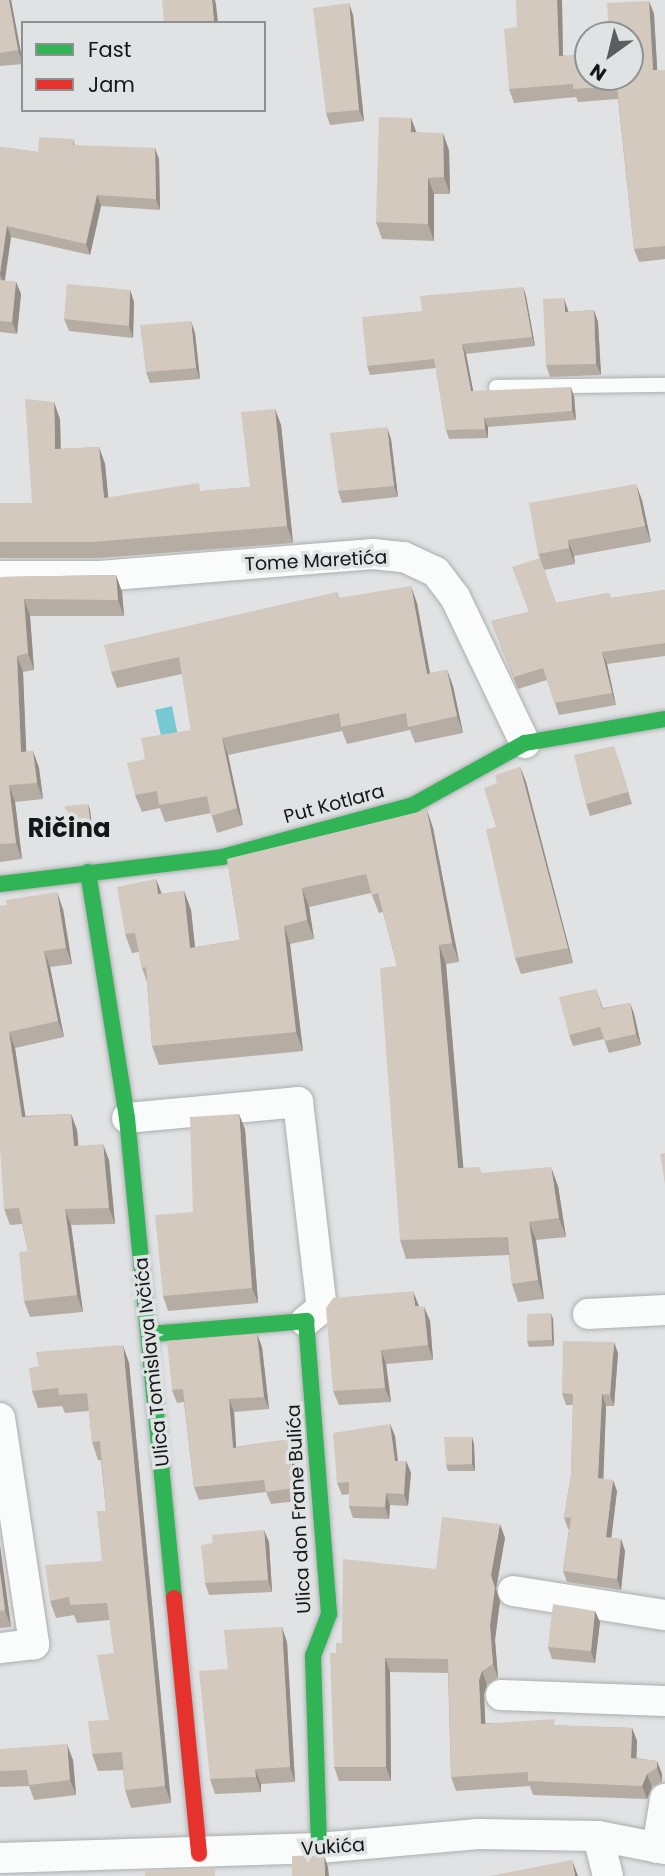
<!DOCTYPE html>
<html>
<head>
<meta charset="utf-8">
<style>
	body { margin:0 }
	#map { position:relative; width:665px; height:1876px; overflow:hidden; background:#e0e2e3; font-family:Poppins,sans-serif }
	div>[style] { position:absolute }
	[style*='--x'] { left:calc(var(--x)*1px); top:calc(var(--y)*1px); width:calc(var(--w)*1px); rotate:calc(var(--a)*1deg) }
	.water>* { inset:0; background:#78c8d4 }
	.roads { filter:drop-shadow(0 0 2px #adafaf) drop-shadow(0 0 2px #adafaf) }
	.lane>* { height:14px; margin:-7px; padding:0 7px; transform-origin:7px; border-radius:7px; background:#fafbfb }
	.street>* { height:30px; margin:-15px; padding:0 15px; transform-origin:15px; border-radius:15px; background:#fafbfb }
	.fast>* { height:16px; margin:-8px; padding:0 8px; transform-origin:8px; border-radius:8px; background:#30b455 }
	.jam>* { height:16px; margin:-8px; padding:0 8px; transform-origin:8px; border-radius:8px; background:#e5322d }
	.wall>* { inset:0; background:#b5ada3 }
	.shaded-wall>* { inset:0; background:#948d85 }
	.building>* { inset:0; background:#d3c9be }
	span { translate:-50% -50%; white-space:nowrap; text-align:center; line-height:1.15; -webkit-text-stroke:7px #dfe3e4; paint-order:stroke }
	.street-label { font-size:19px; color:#151617 }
	.district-label { font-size:26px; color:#151617; font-weight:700 }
	.legend { position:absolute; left:21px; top:21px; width:245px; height:91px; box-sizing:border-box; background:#dfe3e4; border:2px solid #8e9192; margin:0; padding:9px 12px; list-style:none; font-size:21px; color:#151617 }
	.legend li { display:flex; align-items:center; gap:14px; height:35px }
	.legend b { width:35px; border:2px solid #8e9192 }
	.north { position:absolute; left:574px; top:21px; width:70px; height:70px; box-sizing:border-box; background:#dfe3e4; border:2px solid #8e9192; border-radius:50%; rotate:214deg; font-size:19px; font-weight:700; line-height:28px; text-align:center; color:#151617 }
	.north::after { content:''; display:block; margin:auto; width:24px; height:32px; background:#5c5d5e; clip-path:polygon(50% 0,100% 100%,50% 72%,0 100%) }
</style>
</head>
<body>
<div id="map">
	<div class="water">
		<i style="clip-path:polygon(172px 706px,179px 741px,163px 744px,155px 710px)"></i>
	</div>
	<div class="roads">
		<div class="lane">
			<i style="--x:496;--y:387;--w:169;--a:-0.7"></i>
		</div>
		<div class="street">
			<i style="--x:0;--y:576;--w:100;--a:0"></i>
			<i style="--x:100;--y:576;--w:274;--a:-4.6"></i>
			<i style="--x:373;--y:554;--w:31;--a:6"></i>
			<i style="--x:404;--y:557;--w:35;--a:25"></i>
			<i style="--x:436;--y:572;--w:31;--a:53"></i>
			<i style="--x:455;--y:597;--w:162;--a:64.4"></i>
			<i style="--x:127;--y:1118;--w:172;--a:-5.3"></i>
			<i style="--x:298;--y:1102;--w:207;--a:83.4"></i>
			<i style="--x:322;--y:1308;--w:21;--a:141"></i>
			<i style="--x:588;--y:1314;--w:77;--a:-3"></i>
			<i style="--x:0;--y:1418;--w:229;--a:81.4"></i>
			<i style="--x:34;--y:1644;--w:34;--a:173"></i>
			<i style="--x:513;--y:1591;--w:154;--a:9"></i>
			<i style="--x:501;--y:1695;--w:164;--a:2.1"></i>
			<i style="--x:598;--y:1836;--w:41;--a:76"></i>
			<i style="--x:657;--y:1848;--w:50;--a:-80.7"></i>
			<i style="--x:0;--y:1858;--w:319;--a:-1.8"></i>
			<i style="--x:319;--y:1848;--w:160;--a:-5"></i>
			<i style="--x:478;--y:1834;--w:120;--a:1"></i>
			<i style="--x:598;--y:1836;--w:68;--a:11"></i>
		</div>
		<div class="fast">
			<i style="--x:88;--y:872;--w:249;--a:81"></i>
			<i style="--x:127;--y:1118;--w:482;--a:84.4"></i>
			<i style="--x:0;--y:884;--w:224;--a:-6.9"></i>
			<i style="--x:222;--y:857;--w:198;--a:-15.2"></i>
			<i style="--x:413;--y:805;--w:128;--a:-29"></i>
			<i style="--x:525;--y:743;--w:142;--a:-9.7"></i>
			<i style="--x:150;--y:1334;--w:157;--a:-4.8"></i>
			<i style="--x:306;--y:1321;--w:294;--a:85.5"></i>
			<i style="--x:329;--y:1614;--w:45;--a:110.9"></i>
			<i style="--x:313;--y:1656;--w:192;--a:88.2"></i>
		</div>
		<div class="jam">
			<i style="--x:174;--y:1598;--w:257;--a:84.4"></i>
		</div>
	</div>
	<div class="wall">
		<i style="clip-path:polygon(0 0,11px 0,23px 64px,0 66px)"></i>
		<i style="clip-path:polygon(562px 0,563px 55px,630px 77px,649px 1px,654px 14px,657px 70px,665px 70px,665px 259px,639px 262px,634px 249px,618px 99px,578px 102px,576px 97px,514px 103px,509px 89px,517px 27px)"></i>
		<i style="clip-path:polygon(353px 15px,364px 121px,330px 125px,326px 113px)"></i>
		<i style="clip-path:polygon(411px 118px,416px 132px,449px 150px,450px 194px,434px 194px,434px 241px,382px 239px,376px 222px)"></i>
		<i style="clip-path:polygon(73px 139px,75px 145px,159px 159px,160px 210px,101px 206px,90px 255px,11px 237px,5px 281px,16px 282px,21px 294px,17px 334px,0 332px,0 147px,38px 152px)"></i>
		<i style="clip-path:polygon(523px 287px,526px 296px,535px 346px,466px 354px,473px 391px,574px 396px,576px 420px,488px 427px,488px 438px,449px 439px,446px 430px,436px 368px,370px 375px,367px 366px)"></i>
		<i style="clip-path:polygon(130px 290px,134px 302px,133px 338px,69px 331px,64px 319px)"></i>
		<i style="clip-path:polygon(568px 310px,569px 312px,594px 310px,598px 322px,601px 375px,550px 377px,546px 365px)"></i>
		<i style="clip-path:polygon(195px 333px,200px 379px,150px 383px,146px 372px)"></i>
		<i style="clip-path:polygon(275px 409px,281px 425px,293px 543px,99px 558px,0 558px,0 503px,32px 503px,60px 419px,61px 449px,99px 447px,105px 464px,108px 498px,202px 491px,250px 487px)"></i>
		<i style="clip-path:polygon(391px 439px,398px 497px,342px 503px,338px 491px)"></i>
		<i style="clip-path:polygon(642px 500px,651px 542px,574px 556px,575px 564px,544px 570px,556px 603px,609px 593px,611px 598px,665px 590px,665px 656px,607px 664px,616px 705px,559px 715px,547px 680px,518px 689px,491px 621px,529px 612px,540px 558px,538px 554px)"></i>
		<i style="clip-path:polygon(116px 575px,122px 592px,124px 616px,30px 616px,34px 670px,23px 672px,26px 752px,33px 751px,39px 768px,43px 799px,15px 802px,22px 859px,0 862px,0 577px)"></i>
		<i style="clip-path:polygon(337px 592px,339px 598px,417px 603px,430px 673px,447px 670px,453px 686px,463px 733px,415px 743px,410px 730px,347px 744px,342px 731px,228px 755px,243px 825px,217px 833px,211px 813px,165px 822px,160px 808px,142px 812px,135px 795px,145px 759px,191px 730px,182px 674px,117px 688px,111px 672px)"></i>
		<i style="clip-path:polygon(618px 758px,632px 804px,590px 816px,586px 804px)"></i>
		<i style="clip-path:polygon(520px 767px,526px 782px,573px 963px,521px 974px,515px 958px,496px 827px,497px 783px)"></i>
		<i style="clip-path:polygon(88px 804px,90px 810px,93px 834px,70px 836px,68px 830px)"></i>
		<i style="clip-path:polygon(427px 810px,433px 828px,459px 962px,446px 964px,463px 1168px,483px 1173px,558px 1186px,566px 1237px,536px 1240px,544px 1299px,518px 1302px,512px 1284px,509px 1255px,406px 1259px,400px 1240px,397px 966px,383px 912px,379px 913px,371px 893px,309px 907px,314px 939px,290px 944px,303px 1051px,159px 1065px,152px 1046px,147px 982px,142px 968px,139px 952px,132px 953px,125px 934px,156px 879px,161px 894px,184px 891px,191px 910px,195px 947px,240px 940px,227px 859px)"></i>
		<i style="clip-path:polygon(0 906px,63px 909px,72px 964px,50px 967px,64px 1037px,15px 1048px,25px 1116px,71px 1114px,77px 1130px,78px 1146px,109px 1160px,115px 1224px,71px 1225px,83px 1312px,30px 1317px,24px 1301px,28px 1251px,22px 1224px,10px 1225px,4px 1209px)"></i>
		<i style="clip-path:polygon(596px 989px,603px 1008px,630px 1003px,634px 1014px,641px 1045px,609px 1053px,604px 1039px,573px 1046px,569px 1035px)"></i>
		<i style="clip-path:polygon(245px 1129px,258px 1303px,168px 1311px,163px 1296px,193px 1212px)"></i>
		<i style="clip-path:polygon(419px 1307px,424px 1307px,430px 1321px,433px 1360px,386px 1364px,391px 1402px,339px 1405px,333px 1391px)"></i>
		<i style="clip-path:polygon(553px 1319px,554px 1346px,529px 1347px,527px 1341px)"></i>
		<i style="clip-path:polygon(257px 1334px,262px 1347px,269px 1409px,234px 1412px,236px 1447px,290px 1439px,294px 1452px,298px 1501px,271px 1504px,266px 1492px,199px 1500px,194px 1487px,184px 1402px,177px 1403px,172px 1390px)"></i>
		<i style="clip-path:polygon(618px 1353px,614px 1406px,606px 1406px,603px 1479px,617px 1491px,611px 1538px,621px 1539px,625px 1551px,621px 1590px,567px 1582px,563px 1571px,569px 1529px,568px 1529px,564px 1517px,571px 1475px,573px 1405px,566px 1405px,562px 1393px)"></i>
		<i style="clip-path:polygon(129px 1363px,171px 1803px,131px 1808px,125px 1790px,123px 1770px,98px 1771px,92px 1754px,109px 1720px,114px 1653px,110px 1620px,77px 1623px,74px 1615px,56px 1618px,50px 1601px,102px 1561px,106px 1511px,101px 1460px,98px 1460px,92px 1442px,89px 1411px,65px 1413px,62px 1406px,38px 1408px,32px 1391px)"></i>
		<i style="clip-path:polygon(390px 1424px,395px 1436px,398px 1461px,406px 1461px,411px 1473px,408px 1506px,390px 1505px,389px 1519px,353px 1518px,349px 1506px,349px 1494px,342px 1495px,337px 1483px)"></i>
		<i style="clip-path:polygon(474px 1444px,475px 1471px,448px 1471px,446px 1465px)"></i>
		<i style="clip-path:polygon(505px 1538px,496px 1589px,500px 1601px,495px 1640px,498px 1678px,487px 1685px,484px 1694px,485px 1723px,632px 1728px,637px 1741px,636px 1758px,657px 1761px,662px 1774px,662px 1782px,652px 1787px,647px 1799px,533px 1795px,530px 1786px,456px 1791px,451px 1777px,448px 1673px,390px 1672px,391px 1781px,339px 1781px,334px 1767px,336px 1653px,342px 1643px,436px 1569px)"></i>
		<i style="clip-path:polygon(269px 1542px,272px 1592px,209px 1595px,205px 1583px)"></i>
		<i style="clip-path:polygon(0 1546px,11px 1627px,0 1628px)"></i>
		<i style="clip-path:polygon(595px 1611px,600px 1622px,595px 1663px,552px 1659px,548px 1647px)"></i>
		<i style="clip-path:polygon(287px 1642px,295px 1782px,261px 1784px,261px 1792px,215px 1794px,210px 1779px,228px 1669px)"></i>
		<i style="clip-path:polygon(0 1749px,73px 1760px,76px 1795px,34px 1800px,29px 1786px,0 1787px)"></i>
	</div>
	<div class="shaded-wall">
		<i style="clip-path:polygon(9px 0,11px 0,23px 64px,18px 50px)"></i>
		<i style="clip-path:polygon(212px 0,215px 0,216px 4px,218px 23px,214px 23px)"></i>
		<i style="clip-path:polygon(557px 0,562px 0,563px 69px,559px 56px)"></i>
		<i style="clip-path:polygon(649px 1px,654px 14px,658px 83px,653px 70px)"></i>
		<i style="clip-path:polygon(349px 3px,353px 15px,364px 121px,359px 110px)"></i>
		<i style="clip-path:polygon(411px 118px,417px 134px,411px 132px)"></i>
		<i style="clip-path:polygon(443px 133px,449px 150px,450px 194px,444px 177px)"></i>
		<i style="clip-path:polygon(155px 148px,159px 159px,160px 210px,156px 199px)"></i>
		<i style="clip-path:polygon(428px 178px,434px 194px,434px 241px,428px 224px)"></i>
		<i style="clip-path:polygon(97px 195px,101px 206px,90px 255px,86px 244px)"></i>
		<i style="clip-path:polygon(7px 226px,11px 237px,4px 284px,0 274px)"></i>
		<i style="clip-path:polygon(16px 282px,21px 294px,17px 334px,12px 322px)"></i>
		<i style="clip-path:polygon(523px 287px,526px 296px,535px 346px,532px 337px)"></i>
		<i style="clip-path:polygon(130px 290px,134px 302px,133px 338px,129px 326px)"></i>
		<i style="clip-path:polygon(564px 298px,568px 310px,569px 324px,565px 312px)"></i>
		<i style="clip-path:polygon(594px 310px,598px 322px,601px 375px,596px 364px)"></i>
		<i style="clip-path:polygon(191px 321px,195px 333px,200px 379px,196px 368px)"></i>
		<i style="clip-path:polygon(462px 344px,466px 354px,475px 400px,471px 391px)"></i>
		<i style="clip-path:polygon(571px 387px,574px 396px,576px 420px,572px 411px)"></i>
		<i style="clip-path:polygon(54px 402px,60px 419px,61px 466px,55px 449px)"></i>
		<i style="clip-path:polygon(275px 409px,281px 425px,293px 543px,287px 526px)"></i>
		<i style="clip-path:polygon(484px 418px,488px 427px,488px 438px,485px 429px)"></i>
		<i style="clip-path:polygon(387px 427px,391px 439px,398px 497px,394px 486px)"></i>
		<i style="clip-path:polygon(99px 447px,105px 464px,110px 515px,104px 498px)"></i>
		<i style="clip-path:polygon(636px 484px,642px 500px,651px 542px,645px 526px)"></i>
		<i style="clip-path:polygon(568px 540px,574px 556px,575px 564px,569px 548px)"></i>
		<i style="clip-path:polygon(116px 575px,122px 592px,124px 616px,118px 600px)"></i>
		<i style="clip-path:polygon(411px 586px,417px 603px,433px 690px,427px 674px)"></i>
		<i style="clip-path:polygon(24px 599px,30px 616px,34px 670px,28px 653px)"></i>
		<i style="clip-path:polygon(602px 652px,607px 664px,616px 705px,612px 693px)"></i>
		<i style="clip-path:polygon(17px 656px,23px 672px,27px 769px,21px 752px)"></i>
		<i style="clip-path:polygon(447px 670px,453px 686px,463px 733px,457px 716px)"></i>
		<i style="clip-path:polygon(222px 738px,228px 755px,243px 825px,237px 808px)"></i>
		<i style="clip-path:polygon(33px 751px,39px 768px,43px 799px,37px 783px)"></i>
		<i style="clip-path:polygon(520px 767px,526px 782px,573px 963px,568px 948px)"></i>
		<i style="clip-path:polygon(9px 785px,15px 802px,22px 859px,16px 843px)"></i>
		<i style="clip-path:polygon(88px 804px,90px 810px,93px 834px,91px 827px)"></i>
		<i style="clip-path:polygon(427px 810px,433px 828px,459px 962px,452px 943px)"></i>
		<i style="clip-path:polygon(156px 879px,163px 897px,158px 894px)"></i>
		<i style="clip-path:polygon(302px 888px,309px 907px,314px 939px,307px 920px)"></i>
		<i style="clip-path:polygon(184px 891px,191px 910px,197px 966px,190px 948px)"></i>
		<i style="clip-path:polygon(57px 892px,63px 909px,72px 964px,66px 948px)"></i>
		<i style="clip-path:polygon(284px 926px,290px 944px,303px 1051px,296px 1032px)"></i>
		<i style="clip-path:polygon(439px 945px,446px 964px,465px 1187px,458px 1168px)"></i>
		<i style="clip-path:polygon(44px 951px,50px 967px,64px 1037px,58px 1021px)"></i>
		<i style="clip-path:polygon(630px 1003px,634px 1014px,641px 1045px,636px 1034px)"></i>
		<i style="clip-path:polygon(9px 1032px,15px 1048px,28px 1133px,22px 1117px)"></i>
		<i style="clip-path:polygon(71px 1114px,77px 1130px,80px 1163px,74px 1146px)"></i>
		<i style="clip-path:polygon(239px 1114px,245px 1129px,258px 1303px,252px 1288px)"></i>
		<i style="clip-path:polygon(103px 1144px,109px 1160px,115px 1224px,109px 1208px)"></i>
		<i style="clip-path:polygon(551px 1167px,558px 1186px,566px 1237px,559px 1218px)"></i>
		<i style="clip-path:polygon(65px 1209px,71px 1225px,83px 1312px,77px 1295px)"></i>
		<i style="clip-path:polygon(529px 1222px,536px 1240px,544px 1299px,538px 1280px)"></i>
		<i style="clip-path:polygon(413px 1291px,419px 1306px,415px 1306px)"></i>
		<i style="clip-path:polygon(424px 1307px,430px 1321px,433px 1360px,428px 1345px)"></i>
		<i style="clip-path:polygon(551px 1313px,553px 1319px,554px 1346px,552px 1340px)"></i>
		<i style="clip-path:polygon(257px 1334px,262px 1347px,269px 1409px,264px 1397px)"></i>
		<i style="clip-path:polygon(614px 1342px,618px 1353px,614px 1406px,610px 1395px)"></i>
		<i style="clip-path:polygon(123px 1345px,129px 1363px,171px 1803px,165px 1786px)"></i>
		<i style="clip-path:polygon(381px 1350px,386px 1364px,391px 1402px,385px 1388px)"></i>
		<i style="clip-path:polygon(602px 1394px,606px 1406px,603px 1489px,598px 1478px)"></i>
		<i style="clip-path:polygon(229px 1399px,234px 1412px,237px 1461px,233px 1448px)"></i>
		<i style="clip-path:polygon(390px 1424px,395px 1436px,399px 1473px,395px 1461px)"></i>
		<i style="clip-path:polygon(472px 1437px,474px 1444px,475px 1471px,472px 1464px)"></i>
		<i style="clip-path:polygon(290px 1439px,294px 1452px,298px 1501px,294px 1488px)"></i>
		<i style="clip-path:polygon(406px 1461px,411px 1473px,408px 1506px,404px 1494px)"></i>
		<i style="clip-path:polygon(613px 1480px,617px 1491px,610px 1549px,606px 1537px)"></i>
		<i style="clip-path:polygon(386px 1493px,390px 1505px,389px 1519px,385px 1507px)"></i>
		<i style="clip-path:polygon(500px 1524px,505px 1538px,496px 1589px,500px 1601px,495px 1640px,498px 1678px,493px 1664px,490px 1626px,491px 1575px)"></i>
		<i style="clip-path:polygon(264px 1530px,269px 1542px,272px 1592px,268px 1580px)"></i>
		<i style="clip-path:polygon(621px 1539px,625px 1551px,621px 1590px,617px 1579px)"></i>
		<i style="clip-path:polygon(0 1546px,11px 1627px,5px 1610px,0 1572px)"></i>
		<i style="clip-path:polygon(595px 1611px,600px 1622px,595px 1663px,591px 1651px)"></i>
		<i style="clip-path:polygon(282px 1627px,287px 1642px,295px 1782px,290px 1767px)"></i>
		<i style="clip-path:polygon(385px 1658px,390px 1672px,391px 1781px,386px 1767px)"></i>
		<i style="clip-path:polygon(482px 1671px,487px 1685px,484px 1694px,486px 1737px,481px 1724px,479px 1680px)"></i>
		<i style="clip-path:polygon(632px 1728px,637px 1741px,636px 1772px,631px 1758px)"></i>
		<i style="clip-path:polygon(67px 1744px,73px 1760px,76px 1795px,70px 1780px)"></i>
		<i style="clip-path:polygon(657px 1761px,662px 1774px,662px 1782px,657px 1768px)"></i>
		<i style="clip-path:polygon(255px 1769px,261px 1784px,261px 1792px,256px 1777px)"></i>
		<i style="clip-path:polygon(647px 1774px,652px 1787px,647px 1799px,642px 1786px)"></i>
		<i style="clip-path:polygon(324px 1855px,328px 1867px,329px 1876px,325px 1876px)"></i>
		<i style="clip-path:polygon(572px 1860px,578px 1876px,575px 1876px)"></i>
	</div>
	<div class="building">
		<i style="clip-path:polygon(0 0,9px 0,18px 50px,0 53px)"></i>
		<i style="clip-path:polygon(162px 0,212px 0,214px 23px,164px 23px)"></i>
		<i style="clip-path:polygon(516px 0,557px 0,559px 56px,588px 54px,588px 77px,630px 77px,630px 35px,609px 35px,607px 3px,649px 1px,653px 70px,665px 70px,665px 246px,634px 249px,617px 86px,573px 89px,573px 84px,509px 89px,504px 29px,517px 27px)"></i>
		<i style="clip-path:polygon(349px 3px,359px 110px,326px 113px,313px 8px)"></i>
		<i style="clip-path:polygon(379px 117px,411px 118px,411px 132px,443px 133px,444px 177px,428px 178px,428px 224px,376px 222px)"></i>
		<i style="clip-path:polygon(39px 137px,73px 139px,73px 145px,155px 148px,156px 199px,97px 195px,86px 244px,7px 226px,0 273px,0 147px,38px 152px)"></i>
		<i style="clip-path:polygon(0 280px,16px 282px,12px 322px,0 321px)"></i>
		<i style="clip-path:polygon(67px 284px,130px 290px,129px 326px,64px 319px)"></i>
		<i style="clip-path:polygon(523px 287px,532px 337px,462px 344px,471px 391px,571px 387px,572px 411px,484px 418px,485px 429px,446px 430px,434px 359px,367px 366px,362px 317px,422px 311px,420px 296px)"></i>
		<i style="clip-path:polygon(564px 298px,565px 312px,594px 310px,596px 364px,546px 365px,543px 299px)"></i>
		<i style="clip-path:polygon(191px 321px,196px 368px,146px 372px,140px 325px)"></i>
		<i style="clip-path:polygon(25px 399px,54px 402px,55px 449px,99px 447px,104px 498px,199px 483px,200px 491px,250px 487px,241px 412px,275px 409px,287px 526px,93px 542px,0 542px,0 503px,32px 503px)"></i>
		<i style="clip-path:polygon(387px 427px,394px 486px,338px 491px,330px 433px)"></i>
		<i style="clip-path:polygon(636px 484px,645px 526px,568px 540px,569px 548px,538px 554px,529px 503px)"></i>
		<i style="clip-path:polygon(540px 558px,556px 603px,609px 593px,611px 598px,665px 590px,665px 643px,602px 652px,612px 693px,554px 703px,543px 668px,514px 677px,491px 621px,529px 612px,512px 567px)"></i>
		<i style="clip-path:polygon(116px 575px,118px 600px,24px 599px,28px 653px,17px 656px,21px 752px,33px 751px,37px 783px,9px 785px,16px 843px,0 844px,0 577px)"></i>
		<i style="clip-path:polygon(411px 586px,427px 674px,447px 670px,457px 716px,408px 727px,406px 713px,341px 727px,339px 713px,222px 738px,237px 808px,211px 816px,207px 796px,159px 805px,157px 791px,135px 795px,127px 763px,145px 759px,141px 738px,191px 730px,179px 657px,111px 672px,104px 645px,337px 592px,338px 598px)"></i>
		<i style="clip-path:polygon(614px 746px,628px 792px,586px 804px,574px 755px)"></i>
		<i style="clip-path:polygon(520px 767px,568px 948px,515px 958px,486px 829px,496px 827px,484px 788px,497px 783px,495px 775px)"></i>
		<i style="clip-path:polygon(88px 804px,91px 827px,68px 830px,65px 806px)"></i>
		<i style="clip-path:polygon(427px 810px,452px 943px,439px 945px,458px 1168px,480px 1167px,481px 1173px,551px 1167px,559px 1218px,529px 1222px,538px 1280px,512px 1284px,508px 1237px,400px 1240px,380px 968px,397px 966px,378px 893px,372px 895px,366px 874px,302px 888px,307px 920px,284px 926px,296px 1032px,152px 1046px,146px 967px,142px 968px,135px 933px,125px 934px,117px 887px,156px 879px,158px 894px,184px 891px,190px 948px,240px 940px,227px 859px)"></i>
		<i style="clip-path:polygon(57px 892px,66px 948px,44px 951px,58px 1021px,9px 1032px,22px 1117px,71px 1114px,74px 1146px,103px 1144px,109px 1208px,65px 1209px,77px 1295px,24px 1301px,19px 1252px,28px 1251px,19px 1208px,4px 1209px,0 1148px,0 906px,7px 905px,6px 900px)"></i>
		<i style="clip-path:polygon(596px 989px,602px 1009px,630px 1003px,636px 1034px,605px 1041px,600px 1027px,569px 1035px,559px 997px)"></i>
		<i style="clip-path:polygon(239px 1114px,252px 1288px,163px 1296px,155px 1215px,193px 1212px,190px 1117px)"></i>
		<i style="clip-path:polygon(665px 1153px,665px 1184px,660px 1154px)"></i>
		<i style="clip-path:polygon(413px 1291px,415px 1306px,424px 1307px,428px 1345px,381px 1350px,385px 1388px,333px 1391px,326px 1308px,333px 1298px)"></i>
		<i style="clip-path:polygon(551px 1313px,552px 1340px,527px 1341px,527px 1314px)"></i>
		<i style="clip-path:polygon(257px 1334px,264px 1397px,229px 1399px,233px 1448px,290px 1439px,294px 1488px,266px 1492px,264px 1480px,194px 1487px,183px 1389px,172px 1390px,167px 1341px)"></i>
		<i style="clip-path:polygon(563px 1341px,614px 1342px,610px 1395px,602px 1394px,598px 1478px,613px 1480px,606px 1537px,621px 1539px,617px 1579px,563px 1571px,571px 1518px,564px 1517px,571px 1475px,573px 1394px,562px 1393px)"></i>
		<i style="clip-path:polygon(123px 1345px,165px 1786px,125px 1790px,122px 1752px,92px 1754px,88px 1721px,109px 1720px,97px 1655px,114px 1653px,107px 1603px,70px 1605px,69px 1597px,50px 1601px,45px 1565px,102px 1561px,97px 1511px,106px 1511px,100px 1441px,92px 1442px,87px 1393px,59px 1395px,58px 1388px,32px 1391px,29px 1368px,39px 1366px,36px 1352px)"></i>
		<i style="clip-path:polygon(390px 1424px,395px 1461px,406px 1461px,404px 1494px,386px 1493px,385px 1507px,349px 1506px,349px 1482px,337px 1483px,333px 1433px)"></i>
		<i style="clip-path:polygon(444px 1437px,472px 1437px,472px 1464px,446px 1465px)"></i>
		<i style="clip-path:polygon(442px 1517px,500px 1524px,491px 1575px,495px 1588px,490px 1626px,493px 1664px,482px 1671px,479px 1680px,481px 1724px,555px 1719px,554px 1725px,632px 1728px,631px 1758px,657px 1761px,657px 1768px,647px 1774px,642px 1786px,528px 1781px,528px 1772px,451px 1777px,448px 1659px,385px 1658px,386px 1767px,334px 1767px,330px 1653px,336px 1653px,336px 1643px,342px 1643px,343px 1559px,436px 1569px)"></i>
		<i style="clip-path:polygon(264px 1530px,268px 1580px,205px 1583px,201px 1545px,213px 1543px,212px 1535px)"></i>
		<i style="clip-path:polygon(0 1572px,5px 1610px,0 1611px)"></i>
		<i style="clip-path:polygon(553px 1604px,595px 1611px,591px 1651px,548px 1647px)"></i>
		<i style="clip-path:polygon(282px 1627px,290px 1767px,255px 1769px,256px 1777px,210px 1779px,199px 1671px,228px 1669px,224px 1630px)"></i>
		<i style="clip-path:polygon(67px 1744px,70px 1780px,29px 1785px,27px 1770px,0 1771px,0 1749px)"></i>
		<i style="clip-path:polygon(324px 1855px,325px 1876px,292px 1876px,292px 1856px)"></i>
		<i style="clip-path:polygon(572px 1860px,575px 1876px,490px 1876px)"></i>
		<i style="clip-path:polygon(215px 1868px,215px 1876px,145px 1876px,145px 1871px)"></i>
	</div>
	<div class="street-label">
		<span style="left:316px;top:561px;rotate:-3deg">Tome Maretića</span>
		<span style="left:334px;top:804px;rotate:-15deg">Put Kotlara</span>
		<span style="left:152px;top:1362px;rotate:-96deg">Ulica Tomislava Ivčića</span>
		<span style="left:299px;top:1509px;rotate:-93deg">Ulica don Frane Bulića</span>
		<span style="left:333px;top:1847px;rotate:-4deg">Vukića</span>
	</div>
	<div class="district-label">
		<span style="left:69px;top:829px">Ričina</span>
	</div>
	<ul class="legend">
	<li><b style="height:9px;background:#30b455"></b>Fast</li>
	<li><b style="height:9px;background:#e5322d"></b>Jam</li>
	</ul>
	<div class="north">N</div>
</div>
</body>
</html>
